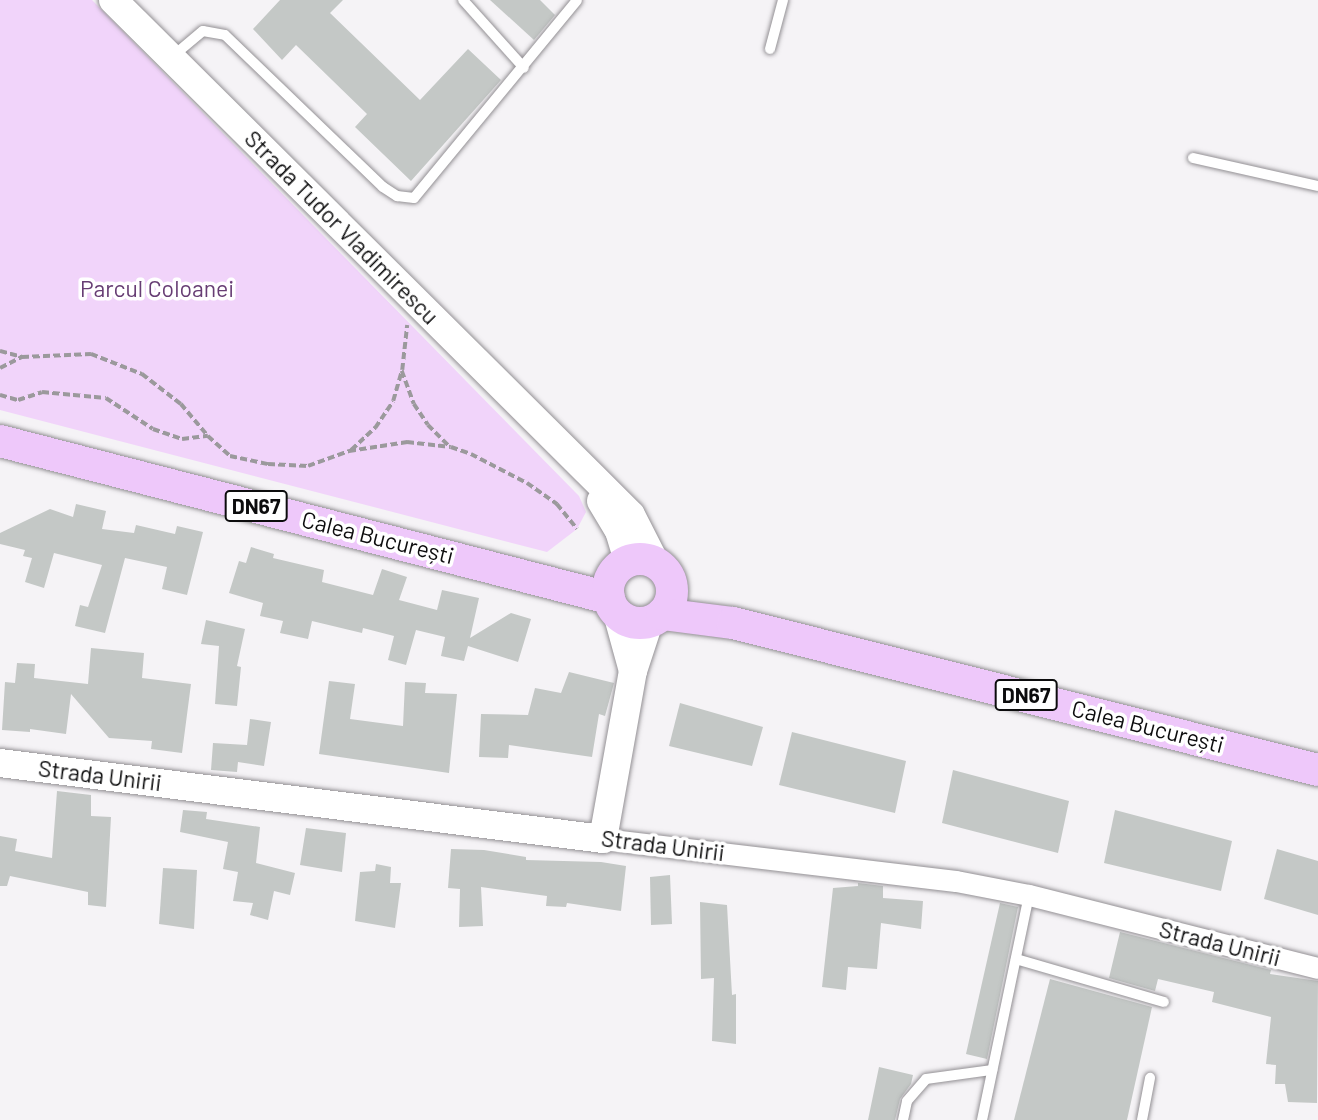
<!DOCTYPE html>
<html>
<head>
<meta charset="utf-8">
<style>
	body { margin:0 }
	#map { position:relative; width:1318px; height:1120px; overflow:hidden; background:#f5f3f6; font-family:Barlow,sans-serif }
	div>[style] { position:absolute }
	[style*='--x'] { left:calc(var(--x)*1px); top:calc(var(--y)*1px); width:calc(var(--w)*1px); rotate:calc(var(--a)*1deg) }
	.green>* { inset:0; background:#f1d4fa }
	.building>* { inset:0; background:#c4c8c6 }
	.path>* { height:3.5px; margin-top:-1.75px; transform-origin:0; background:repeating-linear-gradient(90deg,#9b999c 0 7px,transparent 0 10.5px) }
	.roads { filter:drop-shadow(0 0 2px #939094) drop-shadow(0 0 2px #939094) }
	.service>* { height:10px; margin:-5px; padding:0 5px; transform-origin:5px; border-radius:5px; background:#fff }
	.minor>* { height:21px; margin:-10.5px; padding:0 10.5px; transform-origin:10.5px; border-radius:10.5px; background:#fff }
	.secondary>* { height:28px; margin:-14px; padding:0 14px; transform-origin:14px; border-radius:14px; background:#fff }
	.primary>* { height:32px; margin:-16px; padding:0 16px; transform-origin:16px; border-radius:16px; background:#eec8fa }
	.primary>.ring { margin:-16px; padding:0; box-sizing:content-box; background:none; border:32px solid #eec8fa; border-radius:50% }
	span { translate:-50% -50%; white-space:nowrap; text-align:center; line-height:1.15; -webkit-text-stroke:7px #fff; paint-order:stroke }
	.shield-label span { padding:2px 5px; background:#fff; border:2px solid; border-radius:5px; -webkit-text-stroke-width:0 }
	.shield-label { font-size:21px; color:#0c0c0d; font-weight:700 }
	.street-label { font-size:23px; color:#0c0c0d }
	.park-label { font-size:23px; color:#673d74 }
</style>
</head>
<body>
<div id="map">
	<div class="green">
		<i style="clip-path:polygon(0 0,92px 0,579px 496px,586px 512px,577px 529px,547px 552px,0 410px)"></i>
	</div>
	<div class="building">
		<i style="clip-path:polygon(280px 0,343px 0,330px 13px,420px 100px,468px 49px,501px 80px,411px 181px,355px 127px,367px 114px,296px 45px,282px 60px,253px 29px)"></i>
		<i style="clip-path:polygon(490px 0,540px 0,555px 15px,534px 40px)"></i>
		<i style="clip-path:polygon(76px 504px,106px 511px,102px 529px,134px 533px,136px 525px,175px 534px,177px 526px,203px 532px,187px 595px,162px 589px,167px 567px,125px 558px,105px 633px,75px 626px,80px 605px,88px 607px,102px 565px,54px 553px,44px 588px,25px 582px,32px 558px,23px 556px,25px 550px,0 544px,0 533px,50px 509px,73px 517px)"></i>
		<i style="clip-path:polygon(251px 547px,274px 554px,273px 558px,324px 570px,322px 582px,373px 595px,382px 569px,407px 577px,399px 600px,437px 610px,442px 590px,479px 598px,470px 638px,511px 613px,531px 619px,518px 662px,468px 646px,464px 661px,441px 656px,445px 637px,416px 630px,406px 665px,388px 660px,394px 636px,363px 628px,362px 633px,312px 621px,308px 639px,280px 633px,283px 621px,260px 616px,263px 603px,229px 593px,239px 561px,246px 563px)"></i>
		<i style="clip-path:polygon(206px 620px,245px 629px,237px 666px,241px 667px,237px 706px,215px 704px,219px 646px,201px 644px)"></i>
		<i style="clip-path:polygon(91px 648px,144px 653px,142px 678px,191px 684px,182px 753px,151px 749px,152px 741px,109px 738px,71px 694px,66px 734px,30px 729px,30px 732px,2px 730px,5px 682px,15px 683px,17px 663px,35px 664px,34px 678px,88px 684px)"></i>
		<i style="clip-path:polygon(569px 672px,614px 683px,605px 716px,599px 714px,592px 757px,509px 745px,508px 758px,479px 757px,481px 714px,528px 715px,535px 688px,561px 693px)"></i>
		<i style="clip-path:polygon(329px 681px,355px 684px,350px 719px,403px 726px,405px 682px,426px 683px,425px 693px,457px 694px,449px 773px,319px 754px)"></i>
		<i style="clip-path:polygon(680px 703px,763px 727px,752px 766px,669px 746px)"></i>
		<i style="clip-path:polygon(250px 719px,271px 722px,264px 766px,238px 762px,237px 772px,211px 770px,213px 743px,247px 745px)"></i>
		<i style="clip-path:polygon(792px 732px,906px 761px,895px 813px,779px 785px)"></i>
		<i style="clip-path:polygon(953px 770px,1069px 801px,1058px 853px,942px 823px)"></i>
		<i style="clip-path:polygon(57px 791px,91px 795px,91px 816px,111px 817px,106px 907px,88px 905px,88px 892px,10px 876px,7px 886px,0 886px,0 836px,17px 839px,15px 851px,52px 858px)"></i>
		<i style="clip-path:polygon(183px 810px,207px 812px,206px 819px,260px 827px,256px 863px,295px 873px,290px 895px,274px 891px,268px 920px,250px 915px,253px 903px,233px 901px,238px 872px,223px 869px,228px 842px,180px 832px)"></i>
		<i style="clip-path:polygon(1115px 810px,1232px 841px,1221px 891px,1104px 863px)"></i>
		<i style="clip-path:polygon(306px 828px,346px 833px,342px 872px,300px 865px)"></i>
		<i style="clip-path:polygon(451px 849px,484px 850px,526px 857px,526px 860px,601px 862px,626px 866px,621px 911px,567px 903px,566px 907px,546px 906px,547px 896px,481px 887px,483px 926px,459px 927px,460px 889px,448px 888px)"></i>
		<i style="clip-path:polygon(1277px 849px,1318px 861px,1318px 915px,1264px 899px)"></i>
		<i style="clip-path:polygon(376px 864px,391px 867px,390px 883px,401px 883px,395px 928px,355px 921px,360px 872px,375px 871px)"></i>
		<i style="clip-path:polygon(163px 868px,197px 870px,194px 929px,159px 924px)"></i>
		<i style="clip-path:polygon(670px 875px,672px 924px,651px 925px,650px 877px)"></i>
		<i style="clip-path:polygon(858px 883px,883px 886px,883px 898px,923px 901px,921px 929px,881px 923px,877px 969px,848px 967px,846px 990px,822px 987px,833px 888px,858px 886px)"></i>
		<i style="clip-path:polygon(700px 902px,727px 905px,732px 995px,736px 994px,736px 1044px,712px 1041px,714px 978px,701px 979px)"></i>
		<i style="clip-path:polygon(1000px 903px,1018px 907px,987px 1059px,966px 1054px)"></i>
		<i style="clip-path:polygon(1120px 932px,1271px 970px,1270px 974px,1318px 981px,1317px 1103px,1288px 1102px,1285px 1084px,1275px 1084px,1276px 1065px,1266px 1064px,1271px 1017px,1212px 1002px,1214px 992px,1158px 979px,1155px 991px,1109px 978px)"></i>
		<i style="clip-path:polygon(1050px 979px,1152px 1007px,1127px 1120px,1014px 1120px)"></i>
		<i style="clip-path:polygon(879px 1067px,913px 1075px,911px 1084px,900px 1099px,895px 1120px,868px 1120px)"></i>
	</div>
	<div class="path">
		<i style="--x:0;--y:351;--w:23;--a:15"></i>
		<i style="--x:0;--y:368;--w:25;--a:-27"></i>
		<i style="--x:22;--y:357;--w:69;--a:-2.5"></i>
		<i style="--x:91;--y:354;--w:55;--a:21.4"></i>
		<i style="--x:142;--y:374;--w:49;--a:37.6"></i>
		<i style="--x:181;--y:404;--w:42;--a:49.8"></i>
		<i style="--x:208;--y:436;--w:30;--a:42"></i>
		<i style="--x:230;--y:456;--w:39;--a:12"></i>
		<i style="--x:268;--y:464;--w:40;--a:2.9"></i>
		<i style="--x:308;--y:466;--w:44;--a:-20.1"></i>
		<i style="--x:349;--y:451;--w:59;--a:-8.8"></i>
		<i style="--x:407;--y:442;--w:44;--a:6.5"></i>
		<i style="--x:451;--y:447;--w:21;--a:19"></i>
		<i style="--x:471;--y:454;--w:63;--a:27.4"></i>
		<i style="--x:527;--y:483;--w:37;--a:35"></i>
		<i style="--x:557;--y:504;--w:32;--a:51"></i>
		<i style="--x:402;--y:371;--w:35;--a:70"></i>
		<i style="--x:414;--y:404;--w:25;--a:56"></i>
		<i style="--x:428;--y:425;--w:30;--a:45"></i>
		<i style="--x:0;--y:395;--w:19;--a:16"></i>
		<i style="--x:18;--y:400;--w:25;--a:-18"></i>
		<i style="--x:42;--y:392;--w:64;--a:5.4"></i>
		<i style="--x:106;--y:398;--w:56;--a:33.4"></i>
		<i style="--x:153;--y:429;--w:31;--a:19"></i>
		<i style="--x:182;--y:439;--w:26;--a:-7"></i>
		<i style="--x:351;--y:450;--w:33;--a:-43"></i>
		<i style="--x:375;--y:428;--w:32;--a:-56"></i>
		<i style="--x:393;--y:401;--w:32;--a:-74"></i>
		<i style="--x:402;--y:370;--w:45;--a:-83.7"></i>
	</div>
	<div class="roads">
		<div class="service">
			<i style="--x:463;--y:0;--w:91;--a:48.1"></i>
			<i style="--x:770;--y:49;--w:51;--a:-75.1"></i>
			<i style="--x:173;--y:56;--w:39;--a:-40"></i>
			<i style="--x:203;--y:31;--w:22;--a:10"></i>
			<i style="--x:225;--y:35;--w:219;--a:43.9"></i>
			<i style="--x:383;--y:187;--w:17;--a:33"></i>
			<i style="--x:397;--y:196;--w:17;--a:7"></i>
			<i style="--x:414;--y:198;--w:256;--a:-50.5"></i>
			<i style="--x:1193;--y:158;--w:128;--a:12.6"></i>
			<i style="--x:1016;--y:959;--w:154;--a:16.2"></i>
			<i style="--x:903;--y:1120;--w:19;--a:-78"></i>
			<i style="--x:907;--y:1101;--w:29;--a:-49"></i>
			<i style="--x:926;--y:1079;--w:67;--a:-7.8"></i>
			<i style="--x:982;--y:1120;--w:230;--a:-78.2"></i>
			<i style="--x:1142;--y:1120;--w:43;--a:-79.2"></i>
		</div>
		<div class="minor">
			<i style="--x:603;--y:839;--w:355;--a:6.8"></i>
			<i style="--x:956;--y:881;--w:74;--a:10.9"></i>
			<i style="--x:1029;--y:895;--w:298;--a:14.2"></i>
		</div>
		<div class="secondary">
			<i style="--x:113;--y:0;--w:730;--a:44.83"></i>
			<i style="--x:631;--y:515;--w:55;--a:63"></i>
			<i style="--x:601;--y:501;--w:35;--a:59"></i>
			<i style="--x:619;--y:531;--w:31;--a:73"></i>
			<i style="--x:617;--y:613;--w:60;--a:74.6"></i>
			<i style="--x:0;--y:763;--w:608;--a:7.18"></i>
			<i style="--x:603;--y:839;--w:171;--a:-79.9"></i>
			<i style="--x:633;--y:671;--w:52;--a:-71.9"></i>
		</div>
		<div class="primary">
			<i style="--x:0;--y:441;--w:629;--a:14.46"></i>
			<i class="ring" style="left:608px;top:559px;width:32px;height:32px"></i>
			<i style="--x:662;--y:614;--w:72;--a:7.2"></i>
			<i style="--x:733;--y:623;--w:603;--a:14.11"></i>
		</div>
	</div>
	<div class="shield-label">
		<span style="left:256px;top:506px">DN67</span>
		<span style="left:1026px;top:695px">DN67</span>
	</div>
	<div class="street-label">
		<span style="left:342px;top:227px;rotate:45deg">Strada Tudor Vladimirescu</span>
		<span style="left:378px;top:537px;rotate:14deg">Calea București</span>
		<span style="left:1148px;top:726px;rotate:14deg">Calea București</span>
		<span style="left:100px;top:775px;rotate:7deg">Strada Unirii</span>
		<span style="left:663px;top:845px;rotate:7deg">Strada Unirii</span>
		<span style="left:1220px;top:943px;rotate:14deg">Strada Unirii</span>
	</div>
	<div class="park-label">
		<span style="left:157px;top:288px">Parcul Coloanei</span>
	</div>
</div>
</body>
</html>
